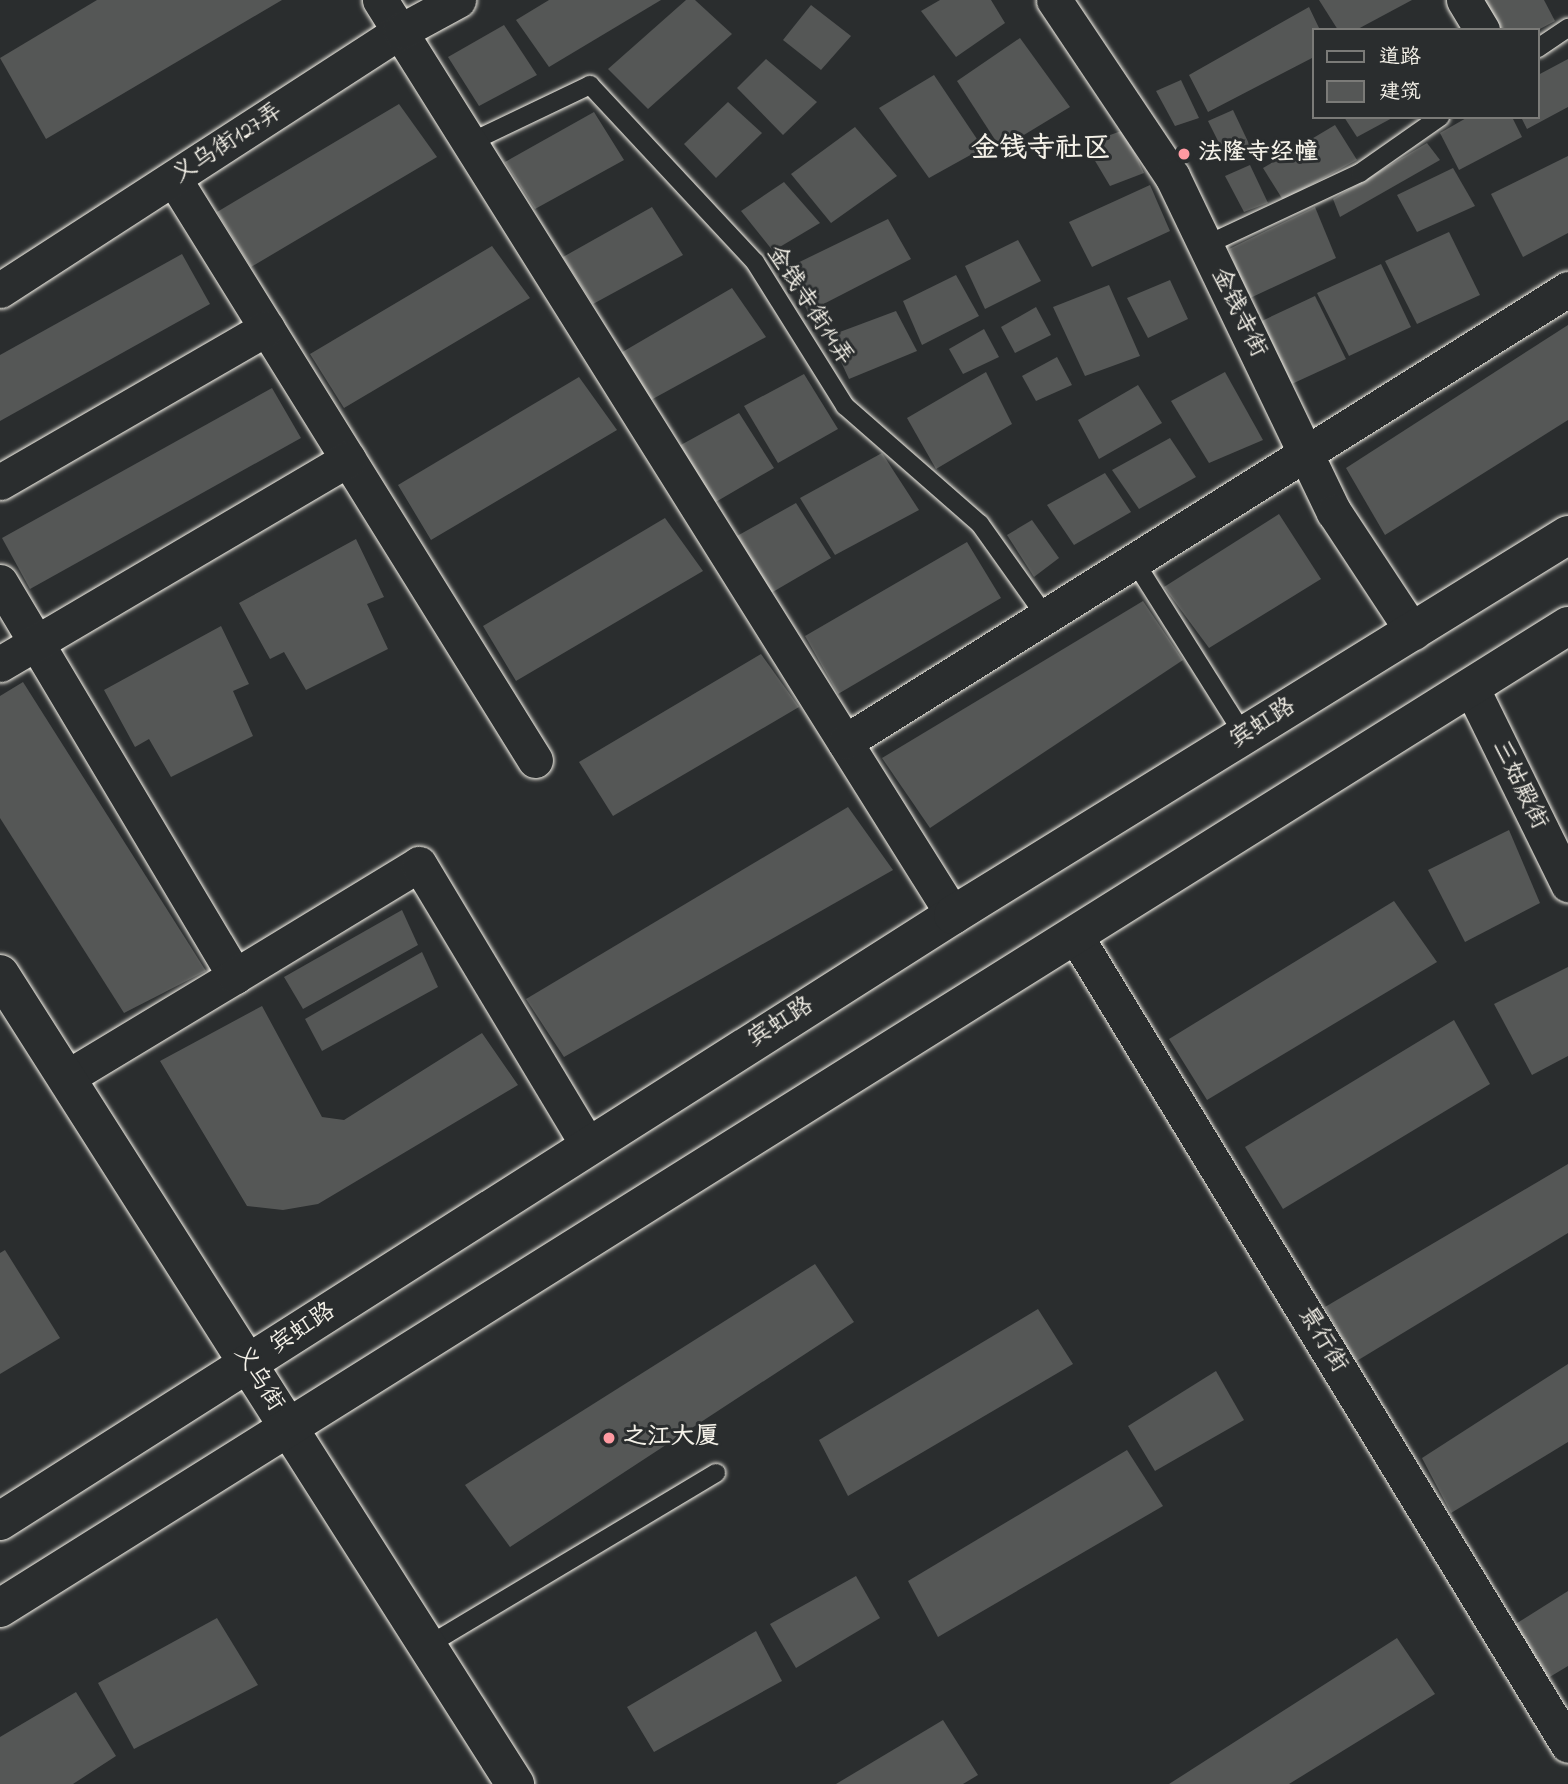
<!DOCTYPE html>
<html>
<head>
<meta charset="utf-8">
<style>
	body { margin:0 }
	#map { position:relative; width:1568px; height:1784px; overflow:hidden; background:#2a2d2e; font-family:"Indie Flower","LXGW WenKai TC",sans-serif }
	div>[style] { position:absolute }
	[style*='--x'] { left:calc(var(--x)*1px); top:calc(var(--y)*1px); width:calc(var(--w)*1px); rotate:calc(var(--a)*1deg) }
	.building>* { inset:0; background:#555756 }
	.roads { filter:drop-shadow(0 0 2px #f4f1e8) drop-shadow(0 0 2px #f4f1e8) }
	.service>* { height:18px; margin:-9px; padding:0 9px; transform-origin:9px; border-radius:9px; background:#2a2d2e }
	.minor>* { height:35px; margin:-17.5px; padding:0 17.5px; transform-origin:17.5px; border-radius:17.5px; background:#2a2d2e }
	.tertiary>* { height:38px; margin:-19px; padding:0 19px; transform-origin:19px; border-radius:19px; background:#2a2d2e }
	.secondary>* { height:38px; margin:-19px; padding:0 19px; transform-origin:19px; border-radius:19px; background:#2a2d2e }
	.dots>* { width:19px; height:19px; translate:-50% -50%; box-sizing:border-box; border:4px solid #2a2d2e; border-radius:50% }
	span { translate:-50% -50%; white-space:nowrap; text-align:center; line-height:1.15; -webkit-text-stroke:6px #2a2d2e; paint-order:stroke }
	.street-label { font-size:24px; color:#f4f1e8 }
	.poi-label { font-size:24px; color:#f4f1e8; font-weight:700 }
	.left { translate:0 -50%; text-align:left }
	.quarter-label { font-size:28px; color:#f4f1e8; font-weight:700 }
	.legend { position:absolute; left:1312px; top:28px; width:228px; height:91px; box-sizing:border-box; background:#2a2d2e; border:2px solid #7b7b78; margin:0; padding:9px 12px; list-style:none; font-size:21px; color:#f4f1e8 }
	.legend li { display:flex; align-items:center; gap:14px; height:35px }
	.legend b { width:35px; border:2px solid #7b7b78 }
</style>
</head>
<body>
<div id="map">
	<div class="building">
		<i style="clip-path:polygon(97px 0,282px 0,46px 139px,0 58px)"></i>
		<i style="clip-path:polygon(549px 0,661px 0,549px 67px,516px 20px)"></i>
		<i style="clip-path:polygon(686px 0,695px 0,732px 34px,648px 109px,608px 69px)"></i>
		<i style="clip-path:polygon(940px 0,991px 0,1005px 23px,956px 57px,921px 11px)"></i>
		<i style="clip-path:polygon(1319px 0,1412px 0,1356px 30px,1338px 30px)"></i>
		<i style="clip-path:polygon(1483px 0,1544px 0,1555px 21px,1538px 30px,1499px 30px)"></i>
		<i style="clip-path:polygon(811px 5px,851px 36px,821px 70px,783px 40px)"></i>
		<i style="clip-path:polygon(1309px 7px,1320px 30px,1314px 30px,1314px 57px,1208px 112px,1189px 75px)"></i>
		<i style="clip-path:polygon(504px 25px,537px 75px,479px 106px,448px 57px)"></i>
		<i style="clip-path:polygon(1020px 38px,1070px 107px,1001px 149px,957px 81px)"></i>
		<i style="clip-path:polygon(766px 59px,817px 102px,783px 135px,737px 88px)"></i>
		<i style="clip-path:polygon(1568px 59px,1568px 107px,1527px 129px,1521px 117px,1538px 117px,1538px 75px)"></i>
		<i style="clip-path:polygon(934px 75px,983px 148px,929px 178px,879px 108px)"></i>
		<i style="clip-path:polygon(1181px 80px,1199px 118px,1175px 126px,1156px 91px)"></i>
		<i style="clip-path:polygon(728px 102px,762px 133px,716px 178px,684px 144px)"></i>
		<i style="clip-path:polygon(399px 104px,437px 157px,251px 267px,217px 212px)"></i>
		<i style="clip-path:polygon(1233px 110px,1251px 148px,1226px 157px,1208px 121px)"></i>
		<i style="clip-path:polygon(594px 112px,624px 160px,535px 209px,505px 162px)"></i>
		<i style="clip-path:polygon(1344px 117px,1394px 117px,1357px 137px)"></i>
		<i style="clip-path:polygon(1468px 117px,1512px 117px,1522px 137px,1459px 170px,1440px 133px)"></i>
		<i style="clip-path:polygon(1335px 125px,1357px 160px,1283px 200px,1263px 168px)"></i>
		<i style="clip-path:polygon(855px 127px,897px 176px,831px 223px,791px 174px)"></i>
		<i style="clip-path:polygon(1124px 130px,1144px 173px,1110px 186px,1085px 144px)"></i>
		<i style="clip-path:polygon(1427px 143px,1440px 160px,1340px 217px,1333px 199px)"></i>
		<i style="clip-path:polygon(1568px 156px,1568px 233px,1523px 257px,1491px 194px)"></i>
		<i style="clip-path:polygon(1250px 165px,1268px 203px,1244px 212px,1225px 176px)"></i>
		<i style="clip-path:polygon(1453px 168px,1475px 206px,1417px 232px,1397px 195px)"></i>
		<i style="clip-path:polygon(784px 182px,820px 223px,773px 251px,741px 211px)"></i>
		<i style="clip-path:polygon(1150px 185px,1170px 231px,1092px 267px,1069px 222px)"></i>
		<i style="clip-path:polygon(652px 207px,683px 255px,593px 304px,563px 257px)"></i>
		<i style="clip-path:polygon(1315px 207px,1336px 258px,1248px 299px,1229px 249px)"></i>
		<i style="clip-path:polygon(888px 219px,911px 259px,808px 312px,785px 269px)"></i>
		<i style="clip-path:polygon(1449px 232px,1480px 295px,1417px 324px,1385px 261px)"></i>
		<i style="clip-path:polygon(1018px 240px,1041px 281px,985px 309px,965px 266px)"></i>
		<i style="clip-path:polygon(492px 246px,530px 298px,344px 408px,310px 354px)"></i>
		<i style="clip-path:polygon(182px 254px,210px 304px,0 421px,0 355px)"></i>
		<i style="clip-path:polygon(1381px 264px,1411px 327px,1349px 356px,1317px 293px)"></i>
		<i style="clip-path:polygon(956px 275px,979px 316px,922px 345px,903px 301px)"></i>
		<i style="clip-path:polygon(1170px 280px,1188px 319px,1148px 338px,1127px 298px)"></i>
		<i style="clip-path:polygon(1109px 285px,1140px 356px,1085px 376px,1053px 307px)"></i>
		<i style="clip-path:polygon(732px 288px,766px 337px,649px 401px,619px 354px)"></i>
		<i style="clip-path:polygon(1315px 296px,1346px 359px,1283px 388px,1251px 326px)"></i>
		<i style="clip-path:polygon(1036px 307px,1051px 335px,1015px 353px,1001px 327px)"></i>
		<i style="clip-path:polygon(896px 311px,917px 351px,849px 379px,829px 336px)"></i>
		<i style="clip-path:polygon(1568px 325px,1568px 420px,1385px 535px,1346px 468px)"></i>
		<i style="clip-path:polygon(984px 329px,999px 357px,963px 374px,949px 349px)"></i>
		<i style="clip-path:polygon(1057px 357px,1072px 385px,1036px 401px,1022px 376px)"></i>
		<i style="clip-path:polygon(986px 372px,1012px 424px,936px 469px,907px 418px)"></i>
		<i style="clip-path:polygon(1225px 372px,1263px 440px,1209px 463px,1171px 401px)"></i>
		<i style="clip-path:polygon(804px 374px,838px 429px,778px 463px,744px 406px)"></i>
		<i style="clip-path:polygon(579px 377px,617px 430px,431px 540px,398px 485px)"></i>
		<i style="clip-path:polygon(1138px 385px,1162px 423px,1099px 459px,1078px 420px)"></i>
		<i style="clip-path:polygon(272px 388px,301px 438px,30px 589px,2px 538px)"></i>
		<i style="clip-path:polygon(739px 413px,774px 468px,714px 503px,679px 446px)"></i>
		<i style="clip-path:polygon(1170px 438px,1196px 477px,1139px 509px,1112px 470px)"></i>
		<i style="clip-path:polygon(882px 453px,919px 510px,835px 555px,800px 498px)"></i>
		<i style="clip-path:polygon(1105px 473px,1131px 512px,1074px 545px,1047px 505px)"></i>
		<i style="clip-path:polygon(796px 503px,831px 558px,771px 593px,737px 536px)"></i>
		<i style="clip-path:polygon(1279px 514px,1321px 579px,1209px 648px,1164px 587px)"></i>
		<i style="clip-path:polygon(665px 518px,703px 571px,516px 681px,483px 626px)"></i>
		<i style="clip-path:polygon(1032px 520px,1059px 558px,1034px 577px,1007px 535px)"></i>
		<i style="clip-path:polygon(356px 539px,384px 597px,367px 604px,388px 649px,306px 690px,284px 652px,270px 659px,239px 603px)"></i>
		<i style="clip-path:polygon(967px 542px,1001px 598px,838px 694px,805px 636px)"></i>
		<i style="clip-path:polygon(1143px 601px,1183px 660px,930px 828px,882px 758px)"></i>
		<i style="clip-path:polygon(221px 626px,249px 684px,233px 691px,253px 736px,171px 777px,149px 739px,135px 747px,104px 690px)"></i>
		<i style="clip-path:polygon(761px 654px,799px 707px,613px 816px,579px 762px)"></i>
		<i style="clip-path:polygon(23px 682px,206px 971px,124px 1013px,0 818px,0 696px)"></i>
		<i style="clip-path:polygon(848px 807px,893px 870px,564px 1057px,526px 999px)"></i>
		<i style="clip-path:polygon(1509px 830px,1540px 903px,1465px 942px,1428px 870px)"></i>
		<i style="clip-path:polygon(1394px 901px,1437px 962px,1207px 1100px,1169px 1039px)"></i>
		<i style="clip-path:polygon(402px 910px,418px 945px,303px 1009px,284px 977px)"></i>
		<i style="clip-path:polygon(422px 952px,438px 987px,322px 1051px,305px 1019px)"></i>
		<i style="clip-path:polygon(1568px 967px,1568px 1056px,1532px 1075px,1494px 1004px)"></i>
		<i style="clip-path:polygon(262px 1006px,322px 1117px,344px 1120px,482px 1033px,518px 1085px,318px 1204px,283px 1210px,247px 1206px,160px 1061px)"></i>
		<i style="clip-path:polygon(1454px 1020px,1490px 1084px,1283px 1209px,1245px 1147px)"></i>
		<i style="clip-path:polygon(1568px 1164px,1568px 1233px,1355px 1362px,1325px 1307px)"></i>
		<i style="clip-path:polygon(5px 1250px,60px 1338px,0 1374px,0 1253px)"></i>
		<i style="clip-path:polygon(815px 1264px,854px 1322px,510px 1547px,465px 1485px)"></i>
		<i style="clip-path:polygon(1038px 1309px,1073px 1364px,848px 1496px,819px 1440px)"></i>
		<i style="clip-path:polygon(1568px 1364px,1568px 1442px,1451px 1513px,1422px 1458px)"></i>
		<i style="clip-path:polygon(1216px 1371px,1244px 1420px,1155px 1471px,1128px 1426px)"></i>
		<i style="clip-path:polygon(1127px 1450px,1163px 1506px,938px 1637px,908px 1581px)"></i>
		<i style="clip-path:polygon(856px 1576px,880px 1618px,796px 1668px,770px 1624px)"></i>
		<i style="clip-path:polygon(1568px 1591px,1568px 1666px,1543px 1681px,1514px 1625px)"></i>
		<i style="clip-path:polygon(217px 1618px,258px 1685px,134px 1749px,98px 1683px)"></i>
		<i style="clip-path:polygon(756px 1631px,782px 1681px,654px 1752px,627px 1707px)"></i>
		<i style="clip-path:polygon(1397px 1638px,1435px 1694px,1289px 1784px,1169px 1784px)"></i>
		<i style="clip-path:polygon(76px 1692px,116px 1756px,73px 1784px,0 1784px,0 1737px)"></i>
		<i style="clip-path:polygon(943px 1720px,978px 1775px,963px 1784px,836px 1784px)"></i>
	</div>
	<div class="roads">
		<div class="service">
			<i style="--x:1538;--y:48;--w:36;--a:-34"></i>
			<i style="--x:471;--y:142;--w:132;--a:-25.6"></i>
			<i style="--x:590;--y:85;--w:242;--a:47"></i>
			<i style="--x:755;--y:262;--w:170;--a:58"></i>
			<i style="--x:845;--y:406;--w:179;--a:41.2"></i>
			<i style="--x:980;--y:524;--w:114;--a:54.6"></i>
			<i style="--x:1206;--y:245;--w:170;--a:-25.1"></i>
			<i style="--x:1360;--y:173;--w:98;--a:-35"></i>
			<i style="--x:1135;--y:562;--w:204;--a:57.8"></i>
			<i style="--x:427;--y:1646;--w:337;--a:-30.9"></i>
		</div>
		<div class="minor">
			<i style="--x:380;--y:0;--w:1080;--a:57.94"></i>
			<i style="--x:1054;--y:0;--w:212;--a:56.2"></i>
			<i style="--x:1172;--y:176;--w:373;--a:64.3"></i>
			<i style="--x:1334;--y:512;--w:144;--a:56.6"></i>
			<i style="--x:1464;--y:0;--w:35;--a:59"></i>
			<i style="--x:174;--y:179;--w:684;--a:58.15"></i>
			<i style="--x:0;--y:290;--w:477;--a:-32.9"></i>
			<i style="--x:401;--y:31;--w:65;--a:-28.5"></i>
			<i style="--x:0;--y:482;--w:308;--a:-30"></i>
			<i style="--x:0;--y:582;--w:459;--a:59.2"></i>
			<i style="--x:235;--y:976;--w:197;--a:148.9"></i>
			<i style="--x:0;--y:664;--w:404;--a:-30.5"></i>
			<i style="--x:1471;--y:687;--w:220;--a:63.8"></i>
			<i style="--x:845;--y:742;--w:853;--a:-32.07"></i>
			<i style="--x:1075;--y:935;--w:948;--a:58.67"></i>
			<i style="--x:235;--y:976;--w:215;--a:-31.3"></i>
			<i style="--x:419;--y:864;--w:328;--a:59"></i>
		</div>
		<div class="tertiary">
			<i style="--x:0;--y:974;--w:960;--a:57.55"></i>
		</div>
		<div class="secondary">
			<i style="--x:0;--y:1521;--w:1129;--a:-32.45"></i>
			<i style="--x:953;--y:915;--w:723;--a:-31.71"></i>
			<i style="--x:0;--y:1608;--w:1850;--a:-32.06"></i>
		</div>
	</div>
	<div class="dots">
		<i style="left:1184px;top:154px;background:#ff9aa2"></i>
		<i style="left:609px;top:1438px;background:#ff9aa2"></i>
	</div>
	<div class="street-label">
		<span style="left:228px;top:144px;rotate:-33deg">义乌街127弄</span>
		<span style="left:809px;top:306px;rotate:57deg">金钱寺街14弄</span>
		<span style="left:1238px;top:313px;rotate:64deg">金钱寺街</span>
		<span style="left:1263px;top:724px;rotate:-32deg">宾虹路</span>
		<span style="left:1519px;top:785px;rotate:64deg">三姑殿街</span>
		<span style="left:781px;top:1023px;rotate:-32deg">宾虹路</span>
		<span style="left:303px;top:1329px;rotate:-33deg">宾虹路</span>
		<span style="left:1322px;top:1340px;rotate:59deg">景行街</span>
		<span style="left:258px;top:1379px;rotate:58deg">义乌街</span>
	</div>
	<div class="poi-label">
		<span class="left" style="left:1198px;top:154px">法隆寺经幢</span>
		<span class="left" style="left:623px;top:1438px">之江大厦</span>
	</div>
	<div class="quarter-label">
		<span style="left:1041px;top:150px">金钱寺社区</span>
	</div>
	<ul class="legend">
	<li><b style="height:9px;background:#2a2d2e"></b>道路</li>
	<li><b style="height:19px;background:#555756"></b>建筑</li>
	</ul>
</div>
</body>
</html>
